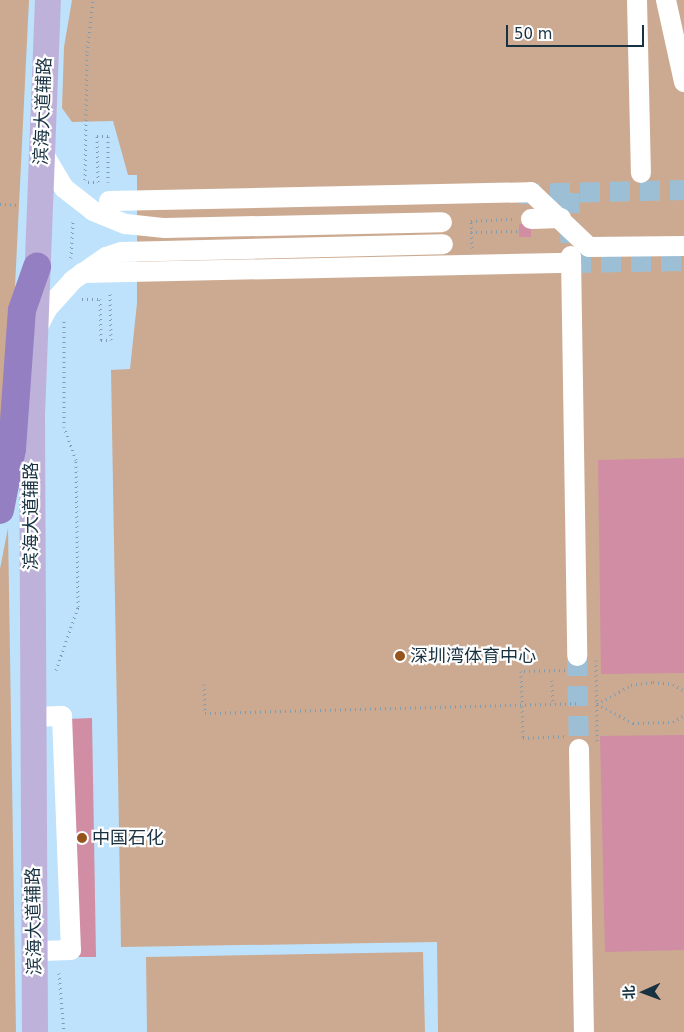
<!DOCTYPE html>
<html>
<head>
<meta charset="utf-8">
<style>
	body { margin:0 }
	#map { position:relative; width:684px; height:1032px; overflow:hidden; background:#bee2fb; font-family:"DejaVu Sans","Noto Sans SC",sans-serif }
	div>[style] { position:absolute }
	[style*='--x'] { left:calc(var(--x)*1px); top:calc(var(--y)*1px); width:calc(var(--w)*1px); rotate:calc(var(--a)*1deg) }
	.green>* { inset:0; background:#ccaa91 }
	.building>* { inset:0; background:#d08da4 }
	.minor-tunnel>* { height:20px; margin-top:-10px; transform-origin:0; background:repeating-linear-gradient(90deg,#9dbfd6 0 20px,transparent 0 30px) }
	.path>* { height:3px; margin-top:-1.5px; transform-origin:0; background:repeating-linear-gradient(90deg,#7c9cb1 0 1px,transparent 0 5px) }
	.minor>* { height:20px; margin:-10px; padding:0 10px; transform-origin:10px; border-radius:10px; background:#fff }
	.major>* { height:26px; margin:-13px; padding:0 13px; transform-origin:13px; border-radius:13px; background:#bfb2da }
	.highway>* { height:28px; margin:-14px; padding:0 14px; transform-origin:14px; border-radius:14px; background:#947fc2 }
	.dots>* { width:14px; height:14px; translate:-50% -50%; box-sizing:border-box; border:2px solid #fefefe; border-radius:50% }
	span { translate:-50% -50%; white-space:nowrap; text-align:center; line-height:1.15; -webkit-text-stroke:4.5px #fefefe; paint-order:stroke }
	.street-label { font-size:18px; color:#193242 }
	.poi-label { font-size:18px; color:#193242 }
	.left { translate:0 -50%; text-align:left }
	.north { position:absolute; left:619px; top:967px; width:50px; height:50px; -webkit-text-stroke:4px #fefefe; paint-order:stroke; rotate:268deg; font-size:14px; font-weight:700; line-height:20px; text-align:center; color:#193242 }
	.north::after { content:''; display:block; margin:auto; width:18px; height:22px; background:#193242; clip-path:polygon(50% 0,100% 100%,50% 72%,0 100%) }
	.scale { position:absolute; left:506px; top:25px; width:138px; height:22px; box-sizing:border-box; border:2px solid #193242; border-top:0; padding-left:6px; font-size:15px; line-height:18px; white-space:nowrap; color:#193242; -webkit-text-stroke:4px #fefefe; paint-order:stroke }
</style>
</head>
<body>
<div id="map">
	<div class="green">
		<i style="clip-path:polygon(0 0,29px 0,9px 410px,0 482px)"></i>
		<i style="clip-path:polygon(72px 0,684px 0,684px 1032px,438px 1032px,437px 942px,121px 947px,111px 370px,130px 369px,137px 303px,137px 175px,128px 175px,113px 121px,72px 122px,62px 108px,64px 47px)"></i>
		<i style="clip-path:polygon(8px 528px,16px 1032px,0 1032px,0 569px)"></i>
		<i style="clip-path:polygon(423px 952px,425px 1032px,147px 1032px,146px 957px)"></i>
	</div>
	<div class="building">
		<i style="clip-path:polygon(519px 224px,531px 224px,531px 237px,519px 237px)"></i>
		<i style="clip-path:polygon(684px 458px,684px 673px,601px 674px,598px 460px)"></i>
		<i style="clip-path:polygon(92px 718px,96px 957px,73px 957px,68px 719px)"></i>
		<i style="clip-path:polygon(684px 735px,684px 950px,605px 952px,600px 736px)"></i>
	</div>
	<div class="minor-tunnel">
		<i style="--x:569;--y:193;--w:63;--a:88.2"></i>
		<i style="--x:520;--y:194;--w:164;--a:-1.4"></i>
		<i style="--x:571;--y:263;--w:113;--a:-1"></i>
		<i style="--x:577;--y:656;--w:93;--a:88.8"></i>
	</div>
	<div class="path">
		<i style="--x:85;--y:180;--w:128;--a:-89.1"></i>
		<i style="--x:87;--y:52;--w:52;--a:-83.4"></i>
		<i style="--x:88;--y:182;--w:10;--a:0"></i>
		<i style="--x:98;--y:182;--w:46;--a:-91.2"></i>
		<i style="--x:97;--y:136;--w:11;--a:0"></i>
		<i style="--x:108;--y:136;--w:46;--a:90"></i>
		<i style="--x:0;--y:204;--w:18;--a:3"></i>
		<i style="--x:471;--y:232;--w:47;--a:-1.2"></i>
		<i style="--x:472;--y:248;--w:27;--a:-92"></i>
		<i style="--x:471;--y:221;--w:41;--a:-2.8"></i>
		<i style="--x:71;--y:258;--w:39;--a:-87"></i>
		<i style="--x:82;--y:299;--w:18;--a:0"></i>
		<i style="--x:100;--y:299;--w:41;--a:88.6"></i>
		<i style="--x:101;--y:340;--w:10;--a:0"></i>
		<i style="--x:111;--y:340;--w:49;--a:-91.2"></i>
		<i style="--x:596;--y:660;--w:84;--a:89.3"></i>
		<i style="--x:56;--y:670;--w:67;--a:-70.8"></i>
		<i style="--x:78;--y:607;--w:147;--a:-90.8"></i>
		<i style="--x:76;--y:460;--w:35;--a:-110"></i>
		<i style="--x:64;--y:427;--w:108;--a:-90"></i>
		<i style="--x:565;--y:670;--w:44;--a:178.7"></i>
		<i style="--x:521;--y:671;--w:67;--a:88.3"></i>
		<i style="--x:523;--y:738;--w:44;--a:-2.6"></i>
		<i style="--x:552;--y:680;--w:24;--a:88"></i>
		<i style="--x:204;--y:684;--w:29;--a:88"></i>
		<i style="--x:205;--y:713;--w:373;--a:-1.5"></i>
		<i style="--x:597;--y:704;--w:39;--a:-29"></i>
		<i style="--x:631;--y:685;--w:22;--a:-8"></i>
		<i style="--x:653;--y:682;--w:20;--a:6"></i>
		<i style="--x:673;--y:684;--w:13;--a:32"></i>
		<i style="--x:597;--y:704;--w:41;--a:27.8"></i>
		<i style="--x:633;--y:723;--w:40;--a:-1.4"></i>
		<i style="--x:673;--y:722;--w:13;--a:-32"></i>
		<i style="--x:59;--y:973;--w:59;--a:85.2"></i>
	</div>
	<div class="minor">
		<i style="--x:637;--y:0;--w:173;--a:88.7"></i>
		<i style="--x:666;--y:0;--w:84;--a:77.6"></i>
		<i style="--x:42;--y:151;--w:43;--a:59.3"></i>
		<i style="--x:64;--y:188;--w:37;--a:38"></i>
		<i style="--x:93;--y:211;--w:35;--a:22"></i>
		<i style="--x:126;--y:224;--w:39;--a:6"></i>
		<i style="--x:165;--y:228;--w:277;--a:-1.2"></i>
		<i style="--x:109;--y:201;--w:422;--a:-1.2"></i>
		<i style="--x:531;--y:192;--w:80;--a:43.5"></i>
		<i style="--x:589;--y:247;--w:95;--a:-0.6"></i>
		<i style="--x:531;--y:219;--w:30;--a:-2"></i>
		<i style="--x:571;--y:256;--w:400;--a:89.1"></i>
		<i style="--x:82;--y:273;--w:489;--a:-1.2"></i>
		<i style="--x:37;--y:329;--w:22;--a:-63"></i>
		<i style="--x:47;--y:309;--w:39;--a:-48"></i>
		<i style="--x:73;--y:280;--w:40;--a:-34.9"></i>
		<i style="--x:106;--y:257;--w:16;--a:-18"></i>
		<i style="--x:121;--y:252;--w:322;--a:-1.4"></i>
		<i style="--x:31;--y:717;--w:31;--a:-2"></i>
		<i style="--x:62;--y:716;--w:234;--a:87.8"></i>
		<i style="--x:71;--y:950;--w:37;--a:178"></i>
		<i style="--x:579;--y:749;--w:283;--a:89"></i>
	</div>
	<div class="major">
		<i style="--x:35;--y:1032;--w:617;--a:-90.28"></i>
		<i style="--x:32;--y:415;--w:415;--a:-87.8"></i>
	</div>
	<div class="highway">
		<i style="--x:0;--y:510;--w:62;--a:-78.9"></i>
		<i style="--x:12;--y:449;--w:139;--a:-85.9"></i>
		<i style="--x:22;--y:310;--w:46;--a:-70.8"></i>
	</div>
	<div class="dots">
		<i style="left:400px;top:656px;background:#94541c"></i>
		<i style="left:82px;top:838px;background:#94541c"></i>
	</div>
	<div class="street-label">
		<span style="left:43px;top:111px;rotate:-88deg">滨海大道辅路</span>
		<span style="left:31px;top:516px;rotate:-90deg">滨海大道辅路</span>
		<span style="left:34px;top:921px;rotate:-91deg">滨海大道辅路</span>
	</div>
	<div class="poi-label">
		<span class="left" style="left:410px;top:656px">深圳湾体育中心</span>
		<span class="left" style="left:92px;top:838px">中国石化</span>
	</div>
	<div class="north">北</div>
	<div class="scale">50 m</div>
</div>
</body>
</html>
